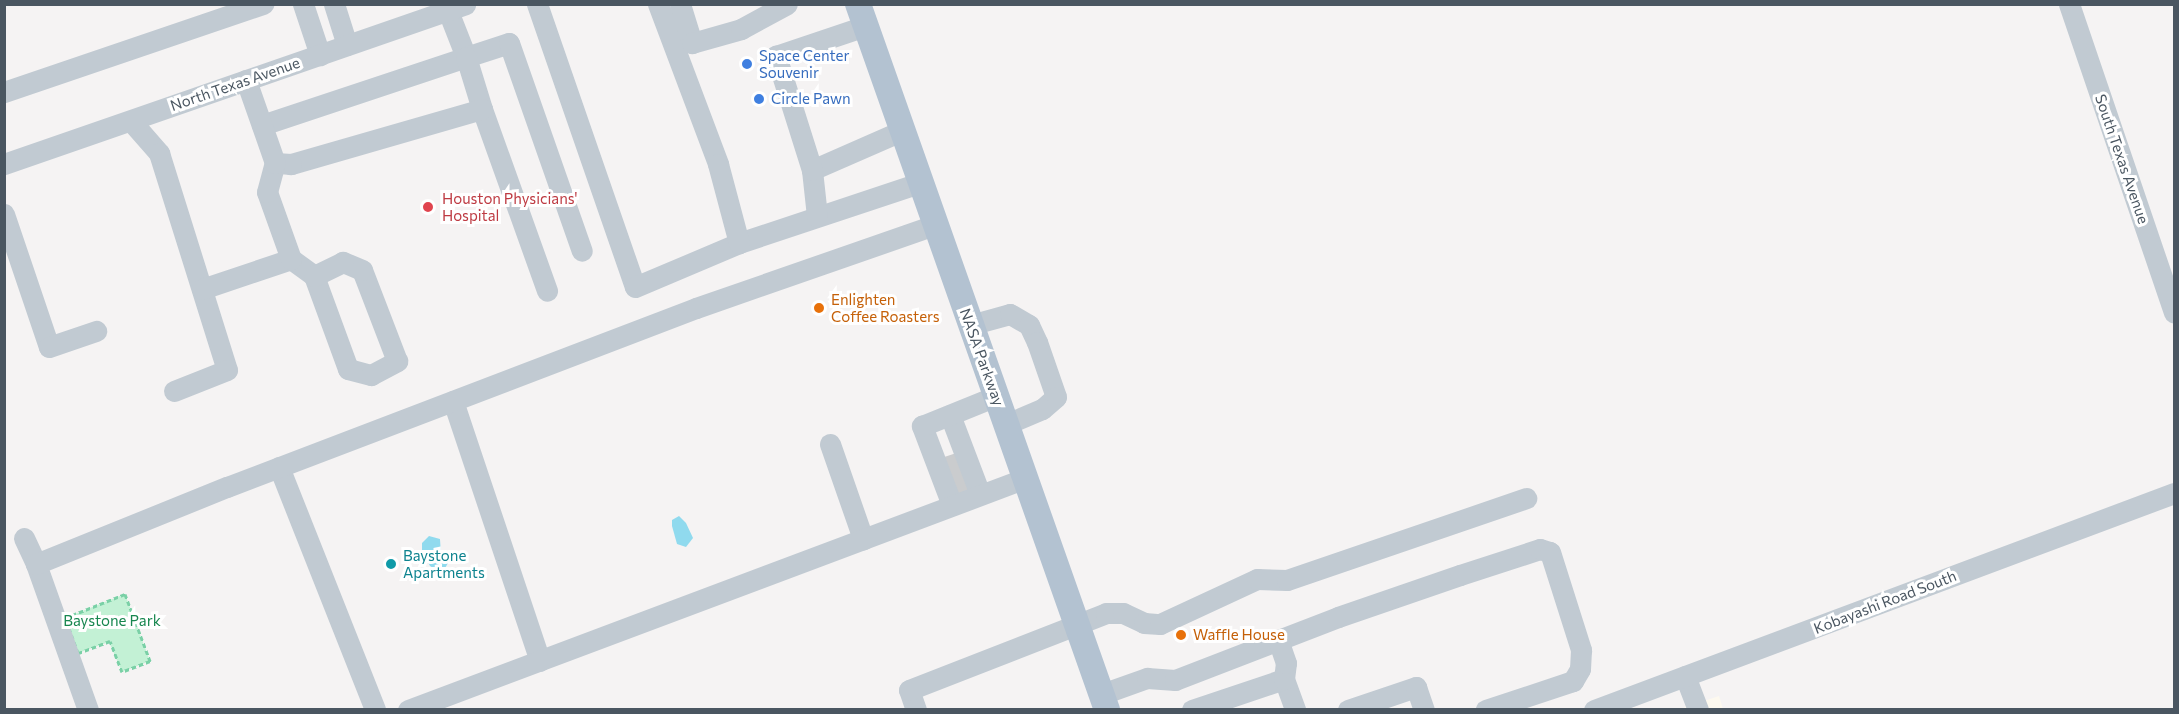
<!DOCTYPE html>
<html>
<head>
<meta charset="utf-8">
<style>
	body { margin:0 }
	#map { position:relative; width:2179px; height:714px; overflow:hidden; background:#f5f3f3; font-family:Commissioner,sans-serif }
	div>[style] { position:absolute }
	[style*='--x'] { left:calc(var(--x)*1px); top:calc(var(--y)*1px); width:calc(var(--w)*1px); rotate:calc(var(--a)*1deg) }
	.commercial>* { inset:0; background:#fdf9ef }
	.green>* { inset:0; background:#c3f1d5 }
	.water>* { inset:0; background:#90daee }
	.minor-tunnel>* { height:21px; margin-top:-10.5px; transform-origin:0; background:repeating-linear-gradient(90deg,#caccce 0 21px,transparent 0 31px) }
	.path>* { height:3px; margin-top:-1.5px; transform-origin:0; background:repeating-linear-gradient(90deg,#7ad0a6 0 4.5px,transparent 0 7.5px) }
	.minor>* { height:21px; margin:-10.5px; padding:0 10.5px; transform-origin:10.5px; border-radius:10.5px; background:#c1cad2 }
	.major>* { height:26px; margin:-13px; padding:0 13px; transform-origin:13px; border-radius:13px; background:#b3c2d1 }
	.dots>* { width:16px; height:16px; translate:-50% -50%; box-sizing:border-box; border:3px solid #fff; border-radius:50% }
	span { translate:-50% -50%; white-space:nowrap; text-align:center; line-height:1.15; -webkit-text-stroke:6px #fff; paint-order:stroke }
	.shop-label { font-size:15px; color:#366cbe }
	.left { translate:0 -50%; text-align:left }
	.street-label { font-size:15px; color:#4a5661 }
	.health-label { font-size:15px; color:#be3a42 }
	.food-label { font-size:15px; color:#c56008 }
	.culture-label { font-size:15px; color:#0d838f }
	.park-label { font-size:15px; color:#17864f }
	.frame { position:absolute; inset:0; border:6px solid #4a5661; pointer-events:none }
</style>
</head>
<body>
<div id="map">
	<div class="commercial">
		<i style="clip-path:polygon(1719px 696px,1723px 709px,1677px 710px)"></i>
	</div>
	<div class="green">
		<i style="clip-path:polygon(125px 594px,150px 661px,122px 672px,109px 642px,78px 653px,65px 618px)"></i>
	</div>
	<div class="water">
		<i style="clip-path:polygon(679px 516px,686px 523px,693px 538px,686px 547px,677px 544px,672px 526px,672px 520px)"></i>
		<i style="clip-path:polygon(429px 536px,440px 539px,441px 555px,448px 563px,444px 570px,439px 572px,430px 566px,422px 551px,422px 543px)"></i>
	</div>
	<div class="minor-tunnel">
		<i style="--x:946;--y:467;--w:16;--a:-18"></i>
		<i style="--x:953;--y:485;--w:15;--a:-20"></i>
	</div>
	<div class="path">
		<i style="--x:125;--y:594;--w:72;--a:69.5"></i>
		<i style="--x:150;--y:661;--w:30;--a:159"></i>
		<i style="--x:122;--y:672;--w:33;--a:-111"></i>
		<i style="--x:110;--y:641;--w:34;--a:159"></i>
		<i style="--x:78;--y:653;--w:37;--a:-110"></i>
		<i style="--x:65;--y:618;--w:65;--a:-21.8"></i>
	</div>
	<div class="minor">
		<i style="--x:303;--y:4;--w:54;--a:71.6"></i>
		<i style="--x:334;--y:4;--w:43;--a:72.4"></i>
		<i style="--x:537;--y:4;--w:299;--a:70.9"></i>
		<i style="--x:635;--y:287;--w:113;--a:-22.9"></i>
		<i style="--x:739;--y:243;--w:190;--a:-18.4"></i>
		<i style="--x:658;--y:4;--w:171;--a:69.4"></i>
		<i style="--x:718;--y:164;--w:82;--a:75.1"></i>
		<i style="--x:680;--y:4;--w:41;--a:72.9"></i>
		<i style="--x:692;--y:43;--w:51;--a:-15.9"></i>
		<i style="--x:741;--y:29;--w:52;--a:-28.5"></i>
		<i style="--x:2069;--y:4;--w:326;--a:71.2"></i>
		<i style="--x:448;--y:11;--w:49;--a:68.6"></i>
		<i style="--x:466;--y:57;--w:45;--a:-18"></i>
		<i style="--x:509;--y:43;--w:220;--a:70.7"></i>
		<i style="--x:4;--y:92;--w:274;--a:-18.8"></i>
		<i style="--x:482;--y:109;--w:193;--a:70.3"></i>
		<i style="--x:131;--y:121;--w:43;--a:48.8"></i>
		<i style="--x:159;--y:153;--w:227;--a:72.6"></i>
		<i style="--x:227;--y:370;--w:57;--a:158.4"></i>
		<i style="--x:262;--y:125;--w:215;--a:-18.4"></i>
		<i style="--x:466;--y:57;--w:54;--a:72.9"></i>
		<i style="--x:482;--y:109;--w:199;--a:163.9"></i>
		<i style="--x:291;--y:164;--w:16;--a:-176"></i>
		<i style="--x:4;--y:164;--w:488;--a:-19.1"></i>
		<i style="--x:812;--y:170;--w:97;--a:-23.7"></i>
		<i style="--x:4;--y:214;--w:140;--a:71.3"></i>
		<i style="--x:49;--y:347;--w:50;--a:-18.8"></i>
		<i style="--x:817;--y:216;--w:46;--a:-96.2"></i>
		<i style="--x:812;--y:170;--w:120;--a:-107.5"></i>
		<i style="--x:776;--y:56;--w:94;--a:-18.6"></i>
		<i style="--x:291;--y:259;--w:29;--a:36"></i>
		<i style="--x:314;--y:276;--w:99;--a:69.9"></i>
		<i style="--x:348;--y:369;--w:24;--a:15"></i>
		<i style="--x:371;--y:375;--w:30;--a:-28"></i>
		<i style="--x:397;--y:361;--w:97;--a:-111"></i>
		<i style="--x:362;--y:270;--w:21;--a:-157"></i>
		<i style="--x:343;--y:262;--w:32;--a:154"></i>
		<i style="--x:202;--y:289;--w:94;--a:-18.6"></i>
		<i style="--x:291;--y:259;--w:71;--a:-109.7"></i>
		<i style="--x:267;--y:192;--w:30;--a:-75"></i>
		<i style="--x:275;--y:163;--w:88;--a:-109.3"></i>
		<i style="--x:970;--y:325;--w:41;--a:-15.4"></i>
		<i style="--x:1010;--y:314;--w:22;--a:30"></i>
		<i style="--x:1029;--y:325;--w:19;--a:65"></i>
		<i style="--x:1037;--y:342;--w:58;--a:70.9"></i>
		<i style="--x:1056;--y:397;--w:18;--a:139"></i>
		<i style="--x:1042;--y:409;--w:39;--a:157"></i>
		<i style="--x:453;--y:401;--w:274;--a:71.5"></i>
		<i style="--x:950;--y:415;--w:85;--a:69.2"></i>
		<i style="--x:830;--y:444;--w:101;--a:70.8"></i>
		<i style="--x:279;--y:467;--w:261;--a:68.4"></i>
		<i style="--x:952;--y:505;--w:85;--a:-110.8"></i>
		<i style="--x:922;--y:426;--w:80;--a:-22.1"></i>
		<i style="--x:24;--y:538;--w:29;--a:65"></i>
		<i style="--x:36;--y:564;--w:155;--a:70.4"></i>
		<i style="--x:36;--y:564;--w:206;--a:-22"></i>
		<i style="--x:227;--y:487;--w:502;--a:-20.89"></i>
		<i style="--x:696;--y:308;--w:252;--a:-19.2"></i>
		<i style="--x:1685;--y:676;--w:36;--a:69"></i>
		<i style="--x:1284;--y:679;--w:33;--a:70"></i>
		<i style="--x:1102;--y:694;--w:48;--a:-19.6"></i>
		<i style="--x:1147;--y:678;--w:28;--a:4"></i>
		<i style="--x:1175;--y:680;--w:175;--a:-21.1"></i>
		<i style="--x:1338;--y:617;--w:129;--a:-19"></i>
		<i style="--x:1460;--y:575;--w:84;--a:-18"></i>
		<i style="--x:1540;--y:549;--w:10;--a:17"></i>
		<i style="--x:1550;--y:552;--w:103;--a:72.4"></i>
		<i style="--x:1581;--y:650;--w:19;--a:93"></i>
		<i style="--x:1580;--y:669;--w:14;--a:120"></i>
		<i style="--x:1573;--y:681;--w:92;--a:161.6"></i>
		<i style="--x:408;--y:710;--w:660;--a:-20.58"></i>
		<i style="--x:916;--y:710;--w:21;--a:-109"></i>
		<i style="--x:909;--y:690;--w:212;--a:-21.3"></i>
		<i style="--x:1106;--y:613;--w:17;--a:0"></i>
		<i style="--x:1123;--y:613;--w:23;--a:25"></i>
		<i style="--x:1144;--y:623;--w:16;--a:4"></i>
		<i style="--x:1160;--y:624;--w:107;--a:-24.9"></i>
		<i style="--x:1257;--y:579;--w:30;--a:2"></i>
		<i style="--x:1287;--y:580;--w:253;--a:-18.9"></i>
		<i style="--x:1192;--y:710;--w:97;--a:-18.6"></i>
		<i style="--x:1284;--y:679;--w:16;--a:-83"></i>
		<i style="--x:1286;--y:663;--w:24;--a:-109"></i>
		<i style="--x:1348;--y:710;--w:72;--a:-18.7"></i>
		<i style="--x:1416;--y:687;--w:24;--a:71"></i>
		<i style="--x:1594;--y:710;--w:619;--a:-20.51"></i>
	</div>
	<div class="major">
		<i style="--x:858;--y:4;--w:749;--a:70.57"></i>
	</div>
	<div class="dots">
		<i style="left:747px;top:64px;background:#3f7fe0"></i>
		<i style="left:759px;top:99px;background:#3f7fe0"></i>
		<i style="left:428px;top:207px;background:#e0444e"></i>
		<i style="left:819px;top:308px;background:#e8710a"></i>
		<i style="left:391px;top:564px;background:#0f9aa8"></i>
		<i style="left:1181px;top:635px;background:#e8710a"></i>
	</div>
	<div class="shop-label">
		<span class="left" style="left:759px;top:64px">Space Center<br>Souvenir</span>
		<span class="left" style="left:771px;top:99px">Circle Pawn</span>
	</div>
	<div class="street-label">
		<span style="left:235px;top:84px;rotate:-19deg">North Texas Avenue</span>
		<span style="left:2122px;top:159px;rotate:71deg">South Texas Avenue</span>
		<span style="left:982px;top:357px;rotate:70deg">NASA Parkway</span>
		<span style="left:1885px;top:602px;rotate:-21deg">Kobayashi Road South</span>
	</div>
	<div class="health-label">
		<span class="left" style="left:442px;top:207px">Houston Physicians'<br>Hospital</span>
	</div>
	<div class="food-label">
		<span class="left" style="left:831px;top:308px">Enlighten<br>Coffee Roasters</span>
		<span class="left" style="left:1193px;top:635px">Waffle House</span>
	</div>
	<div class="culture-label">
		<span class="left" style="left:403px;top:564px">Baystone<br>Apartments</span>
	</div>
	<div class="park-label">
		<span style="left:112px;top:621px">Baystone Park</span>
	</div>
	<div class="frame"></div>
</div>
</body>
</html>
